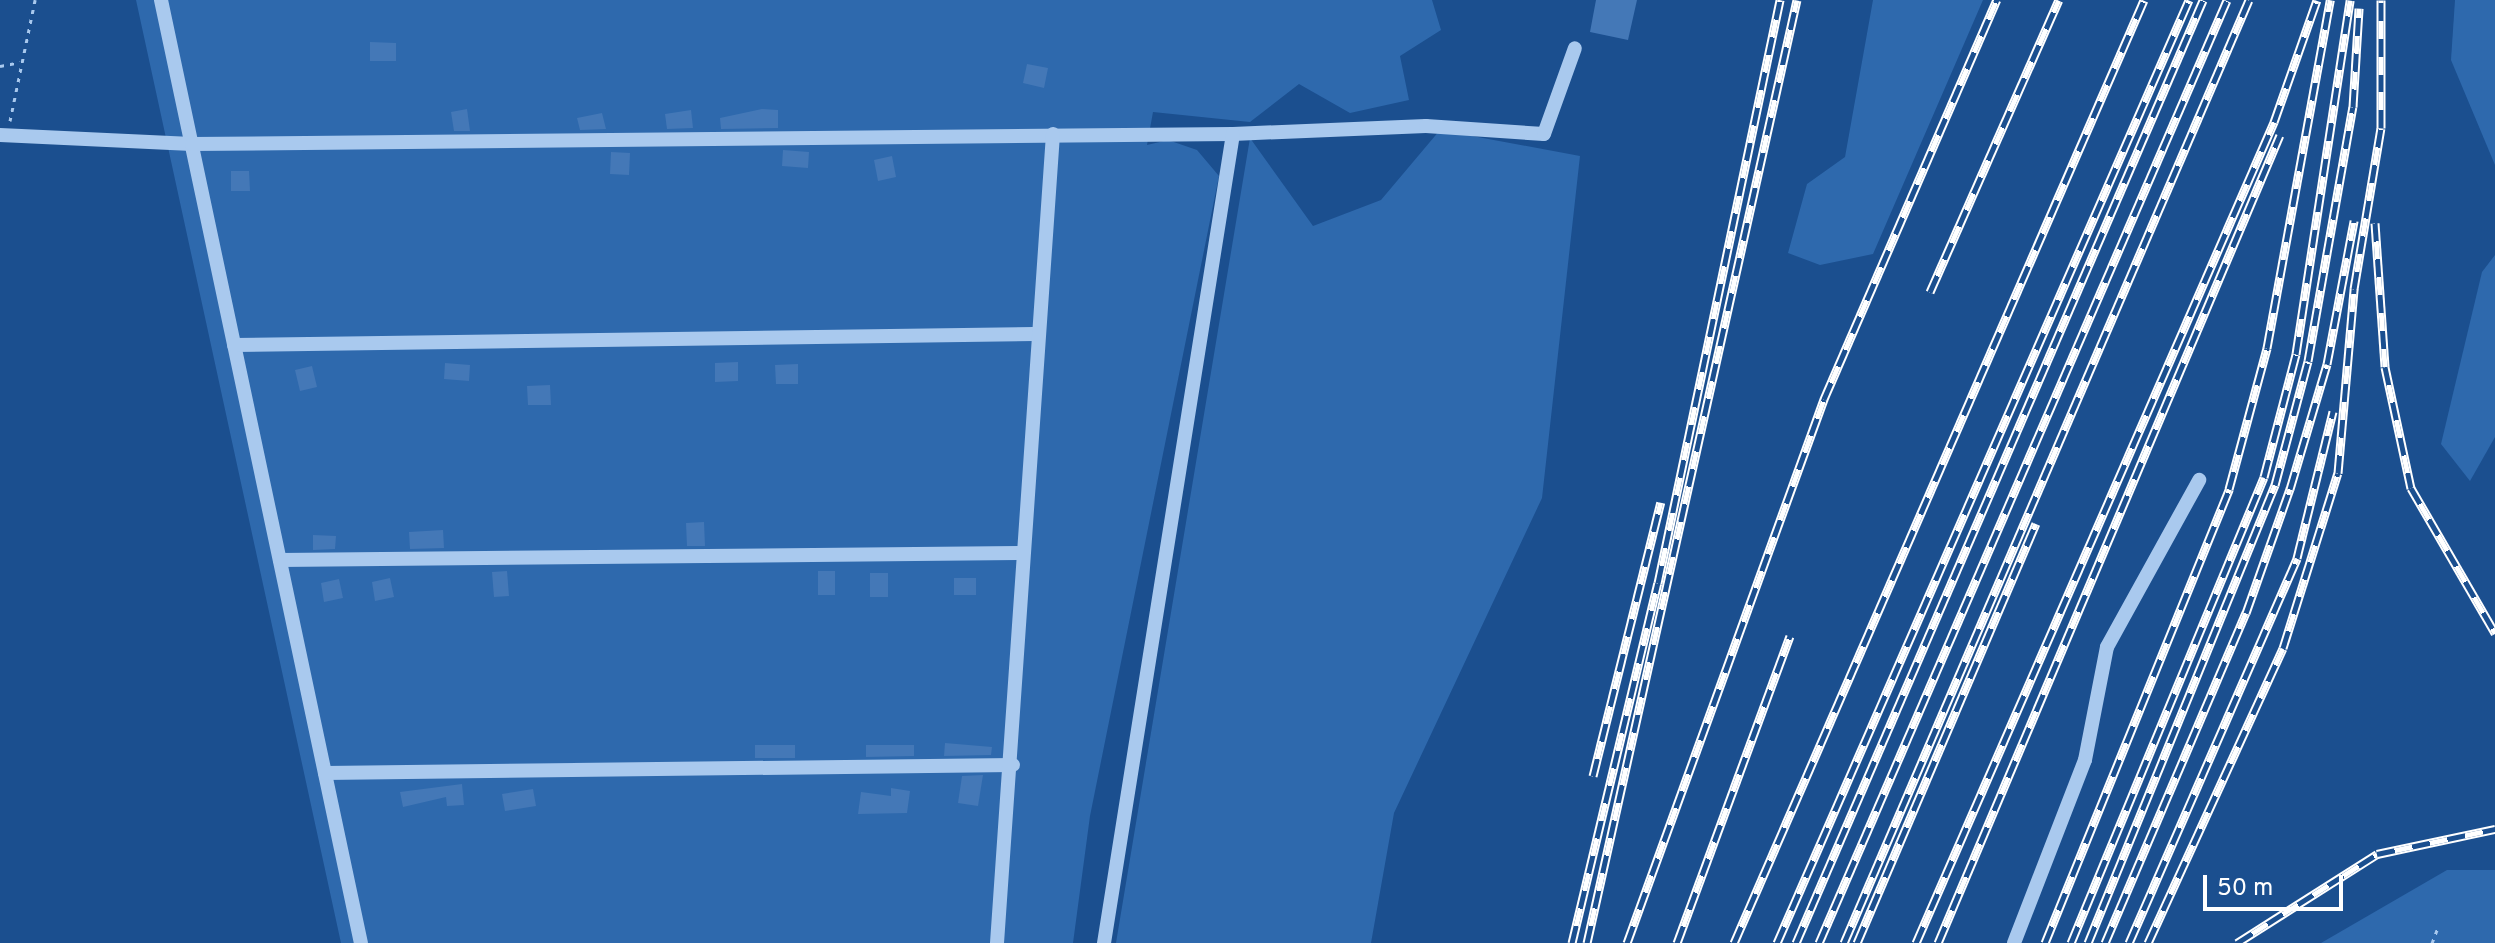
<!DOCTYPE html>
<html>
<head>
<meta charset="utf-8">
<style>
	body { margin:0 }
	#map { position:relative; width:2495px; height:943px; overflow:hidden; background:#1b4f8f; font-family:Overpass,sans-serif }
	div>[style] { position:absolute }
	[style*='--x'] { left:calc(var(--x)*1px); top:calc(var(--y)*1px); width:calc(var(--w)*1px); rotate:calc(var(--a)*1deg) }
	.green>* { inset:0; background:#2e69ad }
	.building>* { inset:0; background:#4478b7 }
	.path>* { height:3px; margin-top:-1.5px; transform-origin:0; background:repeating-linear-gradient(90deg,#a9c9ee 0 4px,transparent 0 10px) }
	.minor>* { height:14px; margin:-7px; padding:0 7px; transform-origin:7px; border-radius:7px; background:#a9c9ee }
	.rail>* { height:9px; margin-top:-4.5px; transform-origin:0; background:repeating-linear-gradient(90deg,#1b4f8f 0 18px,#fff 0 36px); box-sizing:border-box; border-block:2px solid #fff }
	span { translate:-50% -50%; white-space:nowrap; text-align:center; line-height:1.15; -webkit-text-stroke:8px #1b4f8f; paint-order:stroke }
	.scale { position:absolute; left:2203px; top:875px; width:140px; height:36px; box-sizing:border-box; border:4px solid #fff; border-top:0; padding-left:10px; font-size:24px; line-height:28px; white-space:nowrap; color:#fff; -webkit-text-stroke:6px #1b4f8f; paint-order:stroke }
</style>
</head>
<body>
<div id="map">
	<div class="green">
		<i style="clip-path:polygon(136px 0,1432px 0,1441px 30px,1400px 56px,1409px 100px,1350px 113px,1299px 84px,1250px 122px,1153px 112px,1147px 145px,1168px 140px,1197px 150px,1219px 176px,1090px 816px,1073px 943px,341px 943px)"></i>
		<i style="clip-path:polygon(1873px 0,1983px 0,1873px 254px,1820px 265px,1788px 253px,1807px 184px,1845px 157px)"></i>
		<i style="clip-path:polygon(2455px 0,2495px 0,2495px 165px,2451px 60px)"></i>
		<i style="clip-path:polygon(1440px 130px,1580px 156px,1542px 498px,1394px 813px,1371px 943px,1116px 943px,1250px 138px,1313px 226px,1381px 200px)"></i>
		<i style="clip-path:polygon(2495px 255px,2495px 437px,2470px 481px,2441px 444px,2482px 272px)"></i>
		<i style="clip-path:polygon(2447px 870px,2495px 870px,2495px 943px,2321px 943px)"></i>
	</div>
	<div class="building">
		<i style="clip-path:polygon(1596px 0,1637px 0,1628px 40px,1590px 32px)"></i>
		<i style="clip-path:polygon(370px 42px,396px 43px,396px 61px,370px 61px)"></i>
		<i style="clip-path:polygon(1027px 64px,1048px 68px,1044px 88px,1023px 83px)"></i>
		<i style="clip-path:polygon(467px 109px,470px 131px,454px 131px,451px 112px)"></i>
		<i style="clip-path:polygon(762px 109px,778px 110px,778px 128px,721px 129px,720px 118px)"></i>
		<i style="clip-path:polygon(691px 110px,693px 128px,667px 129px,665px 114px)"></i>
		<i style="clip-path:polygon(602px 113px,606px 129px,580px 130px,577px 118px)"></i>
		<i style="clip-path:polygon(783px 150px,809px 152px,808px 168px,782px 166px)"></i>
		<i style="clip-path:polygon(611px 152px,630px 153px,629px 175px,610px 174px)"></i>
		<i style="clip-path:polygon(892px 156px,896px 177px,878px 181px,874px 160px)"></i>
		<i style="clip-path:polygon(231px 171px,249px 171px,250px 191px,231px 191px)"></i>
		<i style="clip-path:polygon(738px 362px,738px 381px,715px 382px,715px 363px)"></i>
		<i style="clip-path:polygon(445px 363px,470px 365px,469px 381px,444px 379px)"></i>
		<i style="clip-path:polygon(798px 364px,798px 384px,776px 384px,775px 365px)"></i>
		<i style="clip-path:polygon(312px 366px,317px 387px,300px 391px,295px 370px)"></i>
		<i style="clip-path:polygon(550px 385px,551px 405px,528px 405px,527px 386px)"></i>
		<i style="clip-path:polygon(704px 522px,705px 546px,687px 546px,686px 523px)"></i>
		<i style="clip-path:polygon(443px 530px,444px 548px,410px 549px,409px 532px)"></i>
		<i style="clip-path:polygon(313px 535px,336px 536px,335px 549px,313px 550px)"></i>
		<i style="clip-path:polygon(507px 571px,509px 596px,494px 597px,492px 572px)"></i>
		<i style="clip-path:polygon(818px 571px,835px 571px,835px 595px,818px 595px)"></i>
		<i style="clip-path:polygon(870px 573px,888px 573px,888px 597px,870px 597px)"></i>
		<i style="clip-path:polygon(390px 578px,394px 597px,375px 601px,372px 582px)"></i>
		<i style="clip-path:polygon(954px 578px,976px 578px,976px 595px,954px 595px)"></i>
		<i style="clip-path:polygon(339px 579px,343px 598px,324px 602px,321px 583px)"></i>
		<i style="clip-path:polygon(945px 743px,992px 747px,991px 755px,944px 756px)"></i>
		<i style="clip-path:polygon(755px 745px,795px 745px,795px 758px,755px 758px)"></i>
		<i style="clip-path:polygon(866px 745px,914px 745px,914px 756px,866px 757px)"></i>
		<i style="clip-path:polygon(983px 775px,978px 806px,958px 803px,962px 776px)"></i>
		<i style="clip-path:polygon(462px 784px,464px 805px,447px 806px,446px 797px,403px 807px,400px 792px)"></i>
		<i style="clip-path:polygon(891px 788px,910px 791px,907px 813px,858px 814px,861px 792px,891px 796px)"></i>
		<i style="clip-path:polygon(533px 789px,536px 806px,505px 811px,502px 794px)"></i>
	</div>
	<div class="path">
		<i style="--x:0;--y:66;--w:20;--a:-11"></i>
		<i style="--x:10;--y:121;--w:124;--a:-78.3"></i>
		<i style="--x:2432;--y:943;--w:19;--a:-69"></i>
	</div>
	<div class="minor">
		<i style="--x:161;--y:0;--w:964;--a:78.03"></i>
		<i style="--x:0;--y:135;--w:192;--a:2.7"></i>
		<i style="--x:192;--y:144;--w:1041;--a:-0.55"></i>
		<i style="--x:1233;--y:134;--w:193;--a:-2.4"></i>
		<i style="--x:1426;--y:126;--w:118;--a:3.9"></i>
		<i style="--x:1544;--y:134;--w:91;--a:-70.2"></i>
		<i style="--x:234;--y:345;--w:800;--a:-0.79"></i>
		<i style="--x:280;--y:560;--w:743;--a:-0.54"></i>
		<i style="--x:325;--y:773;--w:688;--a:-0.67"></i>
		<i style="--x:997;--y:943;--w:811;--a:-86.04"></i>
		<i style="--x:1104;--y:943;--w:819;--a:-80.94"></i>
		<i style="--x:2014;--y:943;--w:196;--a:-68.8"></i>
		<i style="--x:2085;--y:760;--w:115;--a:-79"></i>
		<i style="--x:2107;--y:647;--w:191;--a:-61.1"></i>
	</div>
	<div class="rail">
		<i style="--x:2375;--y:223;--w:144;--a:86"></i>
		<i style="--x:2385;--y:367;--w:124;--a:77.9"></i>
		<i style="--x:2411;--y:488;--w:168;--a:59.9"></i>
		<i style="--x:1930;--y:292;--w:319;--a:-66.2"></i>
		<i style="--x:1593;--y:776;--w:282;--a:-76.1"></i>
		<i style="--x:1572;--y:943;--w:370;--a:-76.6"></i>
		<i style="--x:1658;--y:583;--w:596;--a:-78.18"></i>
		<i style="--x:1587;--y:943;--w:966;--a:-77.45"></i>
		<i style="--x:1627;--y:943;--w:579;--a:-70.09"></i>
		<i style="--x:1824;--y:399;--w:435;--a:-66.6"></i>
		<i style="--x:1677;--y:943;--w:327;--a:-69.8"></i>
		<i style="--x:1734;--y:943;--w:1028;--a:-66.5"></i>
		<i style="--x:1777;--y:943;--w:1029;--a:-66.4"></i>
		<i style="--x:1796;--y:943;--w:1027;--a:-66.65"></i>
		<i style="--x:1819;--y:943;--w:1027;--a:-66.6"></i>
		<i style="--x:1844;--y:943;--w:1026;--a:-66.76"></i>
		<i style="--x:1857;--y:943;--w:456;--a:-66.9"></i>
		<i style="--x:1916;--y:943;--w:896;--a:-66.44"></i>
		<i style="--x:2274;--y:122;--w:129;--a:-70.6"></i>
		<i style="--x:1938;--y:943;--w:877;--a:-67.06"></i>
		<i style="--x:2045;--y:943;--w:490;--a:-67.9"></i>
		<i style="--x:2229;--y:489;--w:146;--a:-74.9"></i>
		<i style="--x:2267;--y:348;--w:354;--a:-79.7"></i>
		<i style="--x:2071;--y:943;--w:504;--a:-67.5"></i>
		<i style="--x:2264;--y:477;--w:127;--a:-75.4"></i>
		<i style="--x:2296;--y:354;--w:358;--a:-81.3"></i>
		<i style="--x:2088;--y:943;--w:495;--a:-67.8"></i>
		<i style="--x:2275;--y:485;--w:128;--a:-75.1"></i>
		<i style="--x:2308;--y:361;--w:258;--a:-80"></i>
		<i style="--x:2353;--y:107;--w:99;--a:-86.5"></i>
		<i style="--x:2105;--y:943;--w:359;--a:-66.9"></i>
		<i style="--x:2246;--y:613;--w:132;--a:-70.5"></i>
		<i style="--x:2290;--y:489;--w:130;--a:-73.5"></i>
		<i style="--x:2327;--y:364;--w:146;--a:-79.3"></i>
		<i style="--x:2129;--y:943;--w:420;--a:-66.4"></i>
		<i style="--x:2297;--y:558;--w:151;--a:-76.2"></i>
		<i style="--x:2148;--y:943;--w:324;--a:-65.4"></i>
		<i style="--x:2283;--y:648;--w:183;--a:-72.6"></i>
		<i style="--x:2338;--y:473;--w:185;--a:-85"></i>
		<i style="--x:2354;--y:289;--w:163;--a:-80.5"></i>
		<i style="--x:2381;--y:128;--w:128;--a:-90"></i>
		<i style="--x:2237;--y:943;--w:166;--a:-32.4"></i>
		<i style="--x:2377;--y:854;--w:121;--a:-12"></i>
	</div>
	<div class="scale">50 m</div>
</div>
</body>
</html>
